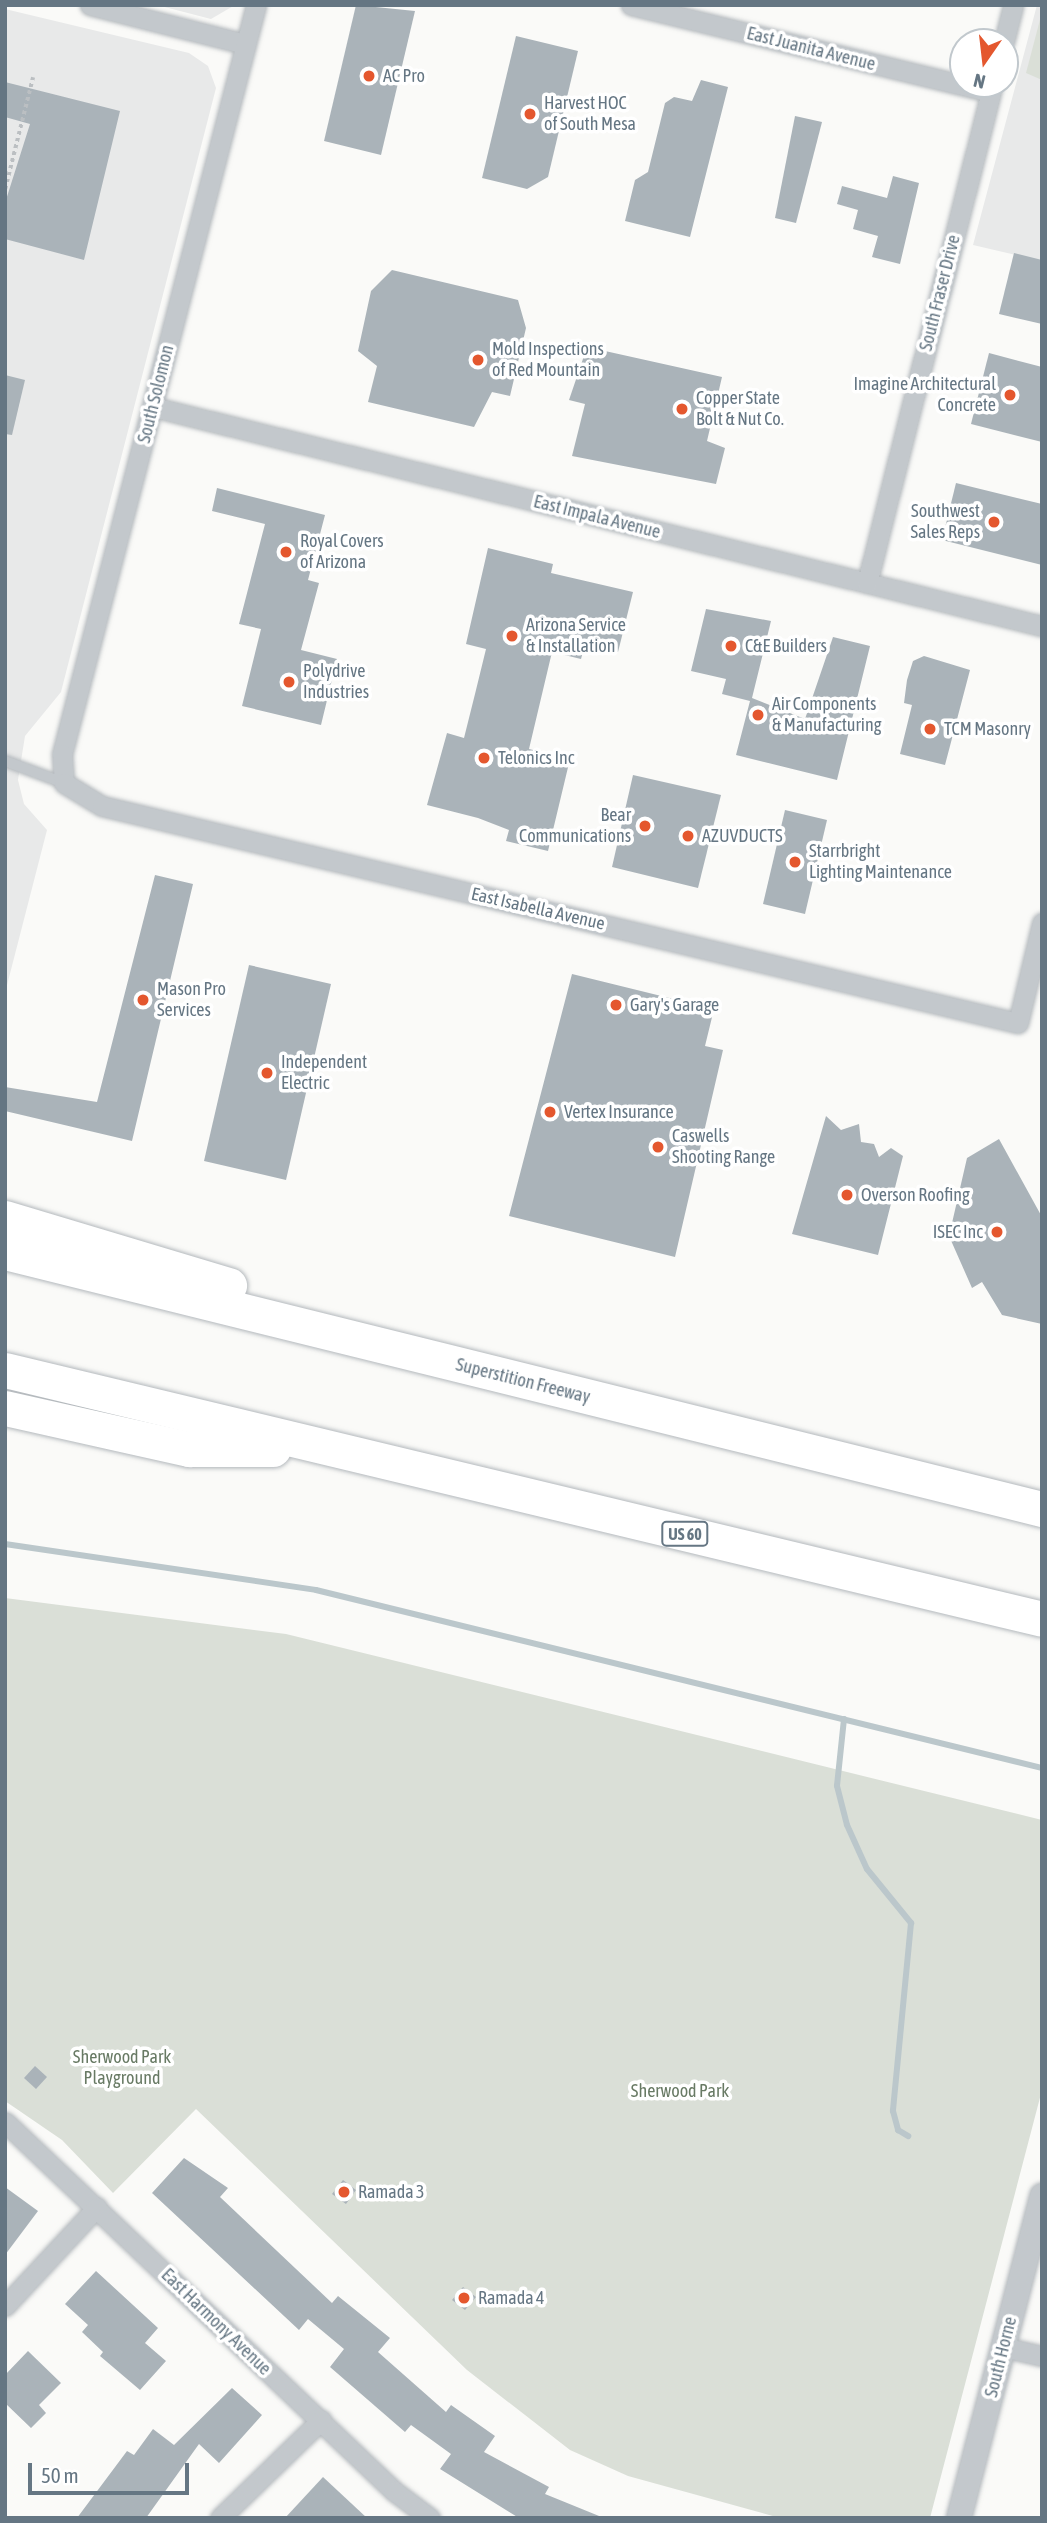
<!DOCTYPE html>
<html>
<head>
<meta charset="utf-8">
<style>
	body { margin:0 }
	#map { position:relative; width:1047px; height:2523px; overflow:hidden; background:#fafaf8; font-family:"Asap Condensed",sans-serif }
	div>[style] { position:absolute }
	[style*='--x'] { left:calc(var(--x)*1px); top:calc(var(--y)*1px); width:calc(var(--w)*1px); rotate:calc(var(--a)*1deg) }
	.built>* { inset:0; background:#e8e9e9 }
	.green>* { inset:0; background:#dadfd7 }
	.stream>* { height:6px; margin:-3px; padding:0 3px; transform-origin:3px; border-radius:3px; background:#bbc7cb }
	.building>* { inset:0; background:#aab3b9 }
	.path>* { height:3.5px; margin-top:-1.75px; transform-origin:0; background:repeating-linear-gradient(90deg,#bbbfc2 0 3.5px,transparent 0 7px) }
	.roads { filter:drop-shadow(0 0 2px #b4b9bd) drop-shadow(0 0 2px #b4b9bd) }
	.service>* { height:10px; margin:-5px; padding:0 5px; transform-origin:5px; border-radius:5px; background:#c3c8cc }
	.minor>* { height:19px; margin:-9.5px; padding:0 9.5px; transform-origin:9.5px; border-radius:9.5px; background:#c3c8cc }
	.tertiary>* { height:24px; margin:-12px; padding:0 12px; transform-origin:12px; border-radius:12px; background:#c3c8cc }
	.motorway>* { height:35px; margin:-17.5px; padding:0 17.5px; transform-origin:17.5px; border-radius:17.5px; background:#fff }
	.dots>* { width:19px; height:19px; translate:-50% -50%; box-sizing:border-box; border:4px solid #fff; border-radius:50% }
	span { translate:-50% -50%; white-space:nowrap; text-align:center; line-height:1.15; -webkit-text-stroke:7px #fff; paint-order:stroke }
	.shield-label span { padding:2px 5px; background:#fff; border:2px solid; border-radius:5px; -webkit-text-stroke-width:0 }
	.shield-label { font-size:16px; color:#657683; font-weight:700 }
	.street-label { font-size:18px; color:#657683 }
	.poi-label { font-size:18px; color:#657683 }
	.left { translate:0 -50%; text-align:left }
	.right { translate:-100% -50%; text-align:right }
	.park-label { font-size:18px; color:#687a64 }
	.frame { position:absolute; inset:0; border:7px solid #657683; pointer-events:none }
	.north { position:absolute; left:949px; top:28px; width:70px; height:70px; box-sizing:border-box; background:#fff; border:2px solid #c1c8cd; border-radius:50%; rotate:194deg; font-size:19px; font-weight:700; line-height:28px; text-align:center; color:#657683 }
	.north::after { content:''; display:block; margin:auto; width:24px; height:32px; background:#e4572e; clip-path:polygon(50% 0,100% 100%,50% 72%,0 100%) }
	.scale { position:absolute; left:28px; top:2463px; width:161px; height:32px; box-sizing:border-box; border:4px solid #657683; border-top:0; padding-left:9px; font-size:21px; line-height:24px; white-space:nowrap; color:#657683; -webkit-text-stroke:5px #fff; paint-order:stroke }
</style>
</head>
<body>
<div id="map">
	<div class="built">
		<i style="clip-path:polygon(157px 5px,235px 5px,211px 19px)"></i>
		<i style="clip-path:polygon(1037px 5px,1042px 5px,1042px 261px,973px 245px)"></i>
		<i style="clip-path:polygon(5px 9px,189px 53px,208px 66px,216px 88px,61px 692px,25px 736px,18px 780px,24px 804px,47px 830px,5px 993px)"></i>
	</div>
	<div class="green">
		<i style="clip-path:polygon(1042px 12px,1042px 80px,1026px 73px)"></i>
		<i style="clip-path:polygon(5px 1598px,286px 1634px,1042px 1820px,1042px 2090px,930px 2518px,780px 2518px,628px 2476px,570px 2450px,467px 2370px,196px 2109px,113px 2193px,62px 2140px,5px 2101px)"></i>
	</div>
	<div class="stream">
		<i style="--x:5;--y:1544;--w:314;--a:8.4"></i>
		<i style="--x:316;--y:1590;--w:748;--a:13.78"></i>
		<i style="--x:844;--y:1719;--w:67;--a:96"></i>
		<i style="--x:837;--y:1786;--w:40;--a:75.6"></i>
		<i style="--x:847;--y:1825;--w:48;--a:65.6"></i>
		<i style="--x:867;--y:1869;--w:70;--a:50.8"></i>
		<i style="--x:911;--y:1923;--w:189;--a:95.5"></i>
		<i style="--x:893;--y:2111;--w:20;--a:75"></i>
		<i style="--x:898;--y:2130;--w:12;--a:31"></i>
	</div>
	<div class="building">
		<i style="clip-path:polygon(356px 5px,415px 11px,381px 155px,324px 141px)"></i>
		<i style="clip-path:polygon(516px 36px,578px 51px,548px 177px,527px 189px,482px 178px)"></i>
		<i style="clip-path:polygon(701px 80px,728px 87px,690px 237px,625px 221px,635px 180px,648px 172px,665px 103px,674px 97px,692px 101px)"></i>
		<i style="clip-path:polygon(5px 82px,120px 111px,84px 260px,5px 239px,5px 203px,30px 124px,5px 117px)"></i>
		<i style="clip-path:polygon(795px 116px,822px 122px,796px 223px,775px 218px)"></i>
		<i style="clip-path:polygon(893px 176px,919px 183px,900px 264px,872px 257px,878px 236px,853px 229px,858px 210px,837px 204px,842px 186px,887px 198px)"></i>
		<i style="clip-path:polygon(1014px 253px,1042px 260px,1042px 324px,999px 314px)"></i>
		<i style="clip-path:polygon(392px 270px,518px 300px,526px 328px,510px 396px,492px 392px,474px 427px,368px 402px,377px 366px,358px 351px,371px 291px)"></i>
		<i style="clip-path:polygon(587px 347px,722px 377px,707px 441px,725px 448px,716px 484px,572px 456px,585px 404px,569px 400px)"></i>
		<i style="clip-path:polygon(989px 353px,1042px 367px,1042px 442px,971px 424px)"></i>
		<i style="clip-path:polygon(5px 375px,25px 380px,12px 435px,5px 434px)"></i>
		<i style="clip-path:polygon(956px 483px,1042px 504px,1042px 565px,942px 540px)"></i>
		<i style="clip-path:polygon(217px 488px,325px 515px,308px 580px,319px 583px,301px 650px,337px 659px,321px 725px,242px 706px,261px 629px,239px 624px,265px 524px,212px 511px)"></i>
		<i style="clip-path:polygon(488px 548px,553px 564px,551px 573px,633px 592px,618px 652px,585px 644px,581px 659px,552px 652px,529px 749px,570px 759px,548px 851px,506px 841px,509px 830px,478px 818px,427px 805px,447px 733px,464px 738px,475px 694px,486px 649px,466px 644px)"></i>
		<i style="clip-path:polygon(706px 609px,771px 621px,752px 698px,805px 719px,833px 637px,870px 646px,837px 780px,736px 755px,750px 701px,722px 694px,726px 679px,691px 671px)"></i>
		<i style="clip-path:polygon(924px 656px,970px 670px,945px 765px,900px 754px,912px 705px,904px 703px,907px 680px,913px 661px)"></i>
		<i style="clip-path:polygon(633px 775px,721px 795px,698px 888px,612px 867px)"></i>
		<i style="clip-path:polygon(785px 810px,827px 820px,805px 914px,763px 904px)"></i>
		<i style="clip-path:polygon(155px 875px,193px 884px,132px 1141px,5px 1111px,5px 1087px,97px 1102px)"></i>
		<i style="clip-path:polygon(249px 965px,331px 984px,286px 1180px,204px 1161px)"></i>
		<i style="clip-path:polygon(572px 974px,714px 1009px,705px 1046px,723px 1050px,675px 1257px,509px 1216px)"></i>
		<i style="clip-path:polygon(826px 1116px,841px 1130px,859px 1124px,861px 1142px,874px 1144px,879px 1157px,891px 1148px,903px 1156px,878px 1255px,792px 1234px)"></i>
		<i style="clip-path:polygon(999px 1139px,1042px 1217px,1042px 1324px,1002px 1315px,982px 1282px,972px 1288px,949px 1236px,967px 1158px)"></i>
		<i style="clip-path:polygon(35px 2066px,47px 2077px,36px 2089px,24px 2078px)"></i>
		<i style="clip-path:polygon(184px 2158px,228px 2188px,220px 2197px,332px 2303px,338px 2296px,390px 2338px,378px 2352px,446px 2412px,451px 2405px,495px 2436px,484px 2452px,549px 2487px,545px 2494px,604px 2518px,519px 2518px,440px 2469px,451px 2454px,411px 2425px,405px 2432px,330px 2367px,344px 2349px,308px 2319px,299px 2330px,152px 2193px)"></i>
		<i style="clip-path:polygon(343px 2180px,356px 2190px,346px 2204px,332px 2194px)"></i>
		<i style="clip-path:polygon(5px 2187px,38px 2211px,5px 2255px)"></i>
		<i style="clip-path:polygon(96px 2271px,158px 2328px,145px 2343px,166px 2361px,140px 2390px,100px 2356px,103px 2352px,82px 2332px,88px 2325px,65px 2304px)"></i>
		<i style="clip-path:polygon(463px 2287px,476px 2297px,465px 2310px,452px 2300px)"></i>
		<i style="clip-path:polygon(28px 2351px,61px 2383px,39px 2405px,46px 2413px,31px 2428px,5px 2403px,5px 2375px)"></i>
		<i style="clip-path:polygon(232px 2388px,262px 2415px,219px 2463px,199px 2444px,146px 2518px,77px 2518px,127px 2451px,134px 2455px,153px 2429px,174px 2445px)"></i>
		<i style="clip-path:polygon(323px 2477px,367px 2518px,285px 2518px)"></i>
	</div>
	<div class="path">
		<i style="--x:5;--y:189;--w:115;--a:-76"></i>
	</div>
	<div class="roads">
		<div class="service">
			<i style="--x:5;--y:761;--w:63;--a:20.4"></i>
		</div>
		<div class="minor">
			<i style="--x:90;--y:5;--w:160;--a:14.1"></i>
			<i style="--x:256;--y:5;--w:774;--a:104.52"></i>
			<i style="--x:62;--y:754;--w:29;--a:86"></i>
			<i style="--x:64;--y:783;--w:44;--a:31.2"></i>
			<i style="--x:102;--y:806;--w:941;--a:13.33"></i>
			<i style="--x:1018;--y:1023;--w:103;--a:-76.5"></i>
			<i style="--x:631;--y:5;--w:370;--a:13.6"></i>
			<i style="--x:1004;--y:42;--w:38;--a:-76"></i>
			<i style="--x:153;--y:407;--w:916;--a:13.84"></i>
			<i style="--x:867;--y:583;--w:515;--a:-75.83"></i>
			<i style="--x:5;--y:2122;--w:536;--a:43.49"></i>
			<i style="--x:394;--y:2491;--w:45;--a:36.9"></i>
			<i style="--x:5;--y:2306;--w:135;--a:-47.1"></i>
			<i style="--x:1003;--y:2347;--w:40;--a:13"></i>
			<i style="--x:220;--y:2518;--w:141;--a:-44.1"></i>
		</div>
		<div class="tertiary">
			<i style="--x:959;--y:2518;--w:333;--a:-75.5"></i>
		</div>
		<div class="motorway">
			<i style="--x:5;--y:1218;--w:234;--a:16.7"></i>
			<i style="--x:5;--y:1252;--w:1068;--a:13.92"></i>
			<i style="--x:5;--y:1370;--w:1066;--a:13.5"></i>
			<i style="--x:5;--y:1408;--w:189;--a:12.6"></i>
			<i style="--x:189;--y:1449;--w:84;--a:0"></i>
		</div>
	</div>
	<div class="dots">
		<i style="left:369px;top:76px;background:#e4572e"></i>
		<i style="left:530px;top:114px;background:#e4572e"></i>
		<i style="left:478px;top:360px;background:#e4572e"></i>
		<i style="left:1010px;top:395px;background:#e4572e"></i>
		<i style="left:682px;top:409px;background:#e4572e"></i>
		<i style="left:994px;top:522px;background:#e4572e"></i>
		<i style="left:286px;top:552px;background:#e4572e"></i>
		<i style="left:512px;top:636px;background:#e4572e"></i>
		<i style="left:731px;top:646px;background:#e4572e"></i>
		<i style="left:289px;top:682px;background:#e4572e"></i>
		<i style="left:758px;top:715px;background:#e4572e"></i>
		<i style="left:930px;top:729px;background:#e4572e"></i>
		<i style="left:484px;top:758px;background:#e4572e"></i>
		<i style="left:645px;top:826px;background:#e4572e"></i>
		<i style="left:688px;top:836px;background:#e4572e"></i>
		<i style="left:795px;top:862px;background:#e4572e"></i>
		<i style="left:143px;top:1000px;background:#e4572e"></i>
		<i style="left:616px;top:1005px;background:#e4572e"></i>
		<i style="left:267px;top:1073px;background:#e4572e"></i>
		<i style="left:550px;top:1112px;background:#e4572e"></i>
		<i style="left:658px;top:1147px;background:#e4572e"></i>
		<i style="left:847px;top:1195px;background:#e4572e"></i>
		<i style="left:997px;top:1232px;background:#e4572e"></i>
		<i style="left:344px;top:2192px;background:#e4572e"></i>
		<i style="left:464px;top:2298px;background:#e4572e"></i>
	</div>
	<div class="shield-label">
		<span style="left:685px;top:1534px">US 60</span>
	</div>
	<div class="street-label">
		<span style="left:811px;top:49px;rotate:14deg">East Juanita Avenue</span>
		<span style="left:940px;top:293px;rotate:-76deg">South Fraser Drive</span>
		<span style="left:156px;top:394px;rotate:-76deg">South Solomon</span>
		<span style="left:597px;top:517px;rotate:14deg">East Impala Avenue</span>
		<span style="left:538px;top:909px;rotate:13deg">East Isabella Avenue</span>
		<span style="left:523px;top:1381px;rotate:14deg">Superstition Freeway</span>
		<span style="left:216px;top:2322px;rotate:44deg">East Harmony Avenue</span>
		<span style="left:1001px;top:2357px;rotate:-76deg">South Horne</span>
	</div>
	<div class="poi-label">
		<span class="left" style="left:383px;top:76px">AC Pro</span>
		<span class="left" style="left:544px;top:114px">Harvest HOC<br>of South Mesa</span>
		<span class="left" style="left:492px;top:360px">Mold Inspections<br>of Red Mountain</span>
		<span class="right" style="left:996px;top:395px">Imagine Architectural<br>Concrete</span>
		<span class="left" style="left:696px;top:409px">Copper State<br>Bolt &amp; Nut Co.</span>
		<span class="right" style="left:980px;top:522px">Southwest<br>Sales Reps</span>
		<span class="left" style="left:300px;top:552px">Royal Covers<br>of Arizona</span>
		<span class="left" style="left:526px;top:636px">Arizona Service<br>&amp; Installation</span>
		<span class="left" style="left:745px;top:646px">C&amp;E Builders</span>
		<span class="left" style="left:303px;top:682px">Polydrive<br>Industries</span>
		<span class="left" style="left:772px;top:715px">Air Components<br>&amp; Manufacturing</span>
		<span class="left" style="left:944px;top:729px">TCM Masonry</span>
		<span class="left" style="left:498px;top:758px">Telonics Inc</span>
		<span class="right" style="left:631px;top:826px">Bear<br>Communications</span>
		<span class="left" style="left:702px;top:836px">AZUVDUCTS</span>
		<span class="left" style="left:809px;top:862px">Starrbright<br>Lighting Maintenance</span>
		<span class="left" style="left:157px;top:1000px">Mason Pro<br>Services</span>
		<span class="left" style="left:630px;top:1005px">Gary's Garage</span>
		<span class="left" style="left:281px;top:1073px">Independent<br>Electric</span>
		<span class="left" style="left:564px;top:1112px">Vertex Insurance</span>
		<span class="left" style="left:672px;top:1147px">Caswells<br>Shooting Range</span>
		<span class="left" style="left:861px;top:1195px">Overson Roofing</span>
		<span class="right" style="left:983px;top:1232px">ISEC Inc</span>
		<span class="left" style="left:358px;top:2192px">Ramada 3</span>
		<span class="left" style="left:478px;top:2298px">Ramada 4</span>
	</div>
	<div class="park-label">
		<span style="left:122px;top:2068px">Sherwood Park<br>Playground</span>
		<span style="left:680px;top:2091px">Sherwood Park</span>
	</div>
	<div class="frame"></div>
	<div class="north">N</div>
	<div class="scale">50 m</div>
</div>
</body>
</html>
